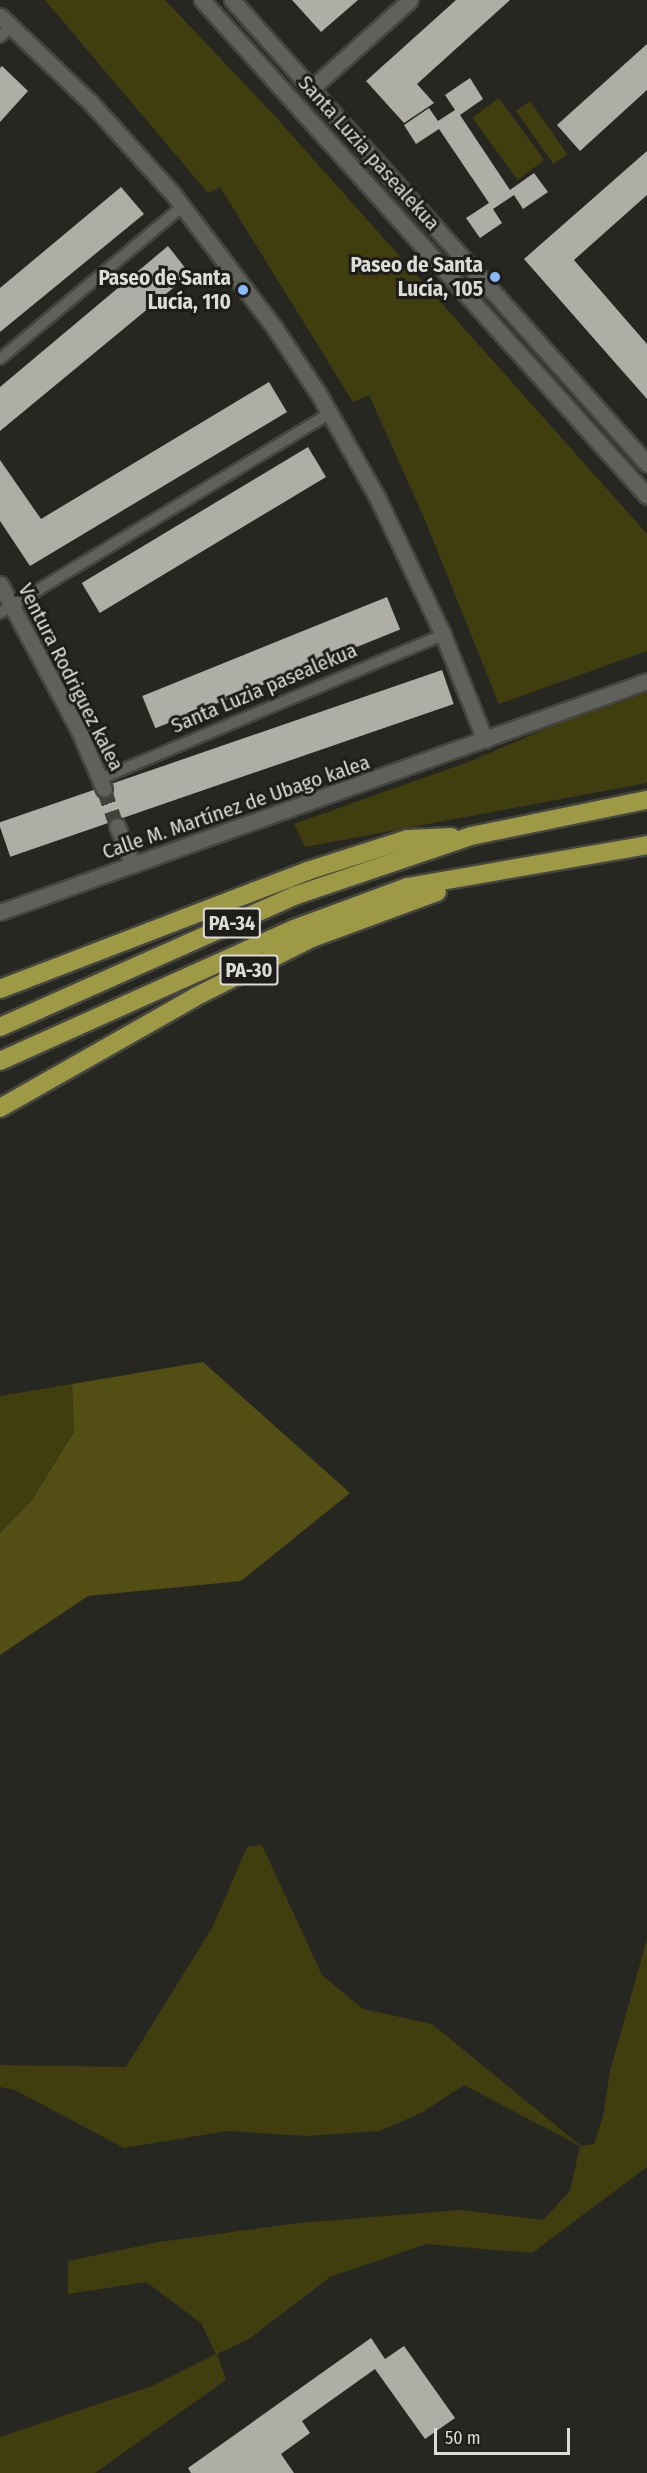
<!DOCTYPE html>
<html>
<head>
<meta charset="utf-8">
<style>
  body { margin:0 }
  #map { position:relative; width:647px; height:2473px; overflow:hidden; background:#272722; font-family:"Fira Sans Condensed",sans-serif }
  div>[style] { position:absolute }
  .green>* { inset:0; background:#403d0f; transform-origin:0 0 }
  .forest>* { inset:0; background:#524e14 }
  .building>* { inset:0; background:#aeaea7; transform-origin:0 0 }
  .minor-tunnel>* { height:15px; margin-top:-7.5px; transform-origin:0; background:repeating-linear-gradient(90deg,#42423d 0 15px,transparent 0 23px) }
  .roads { filter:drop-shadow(2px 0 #454541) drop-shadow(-2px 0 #454541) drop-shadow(0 2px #454541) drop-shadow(0 -2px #454541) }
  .pedestrian>* { height:10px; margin:-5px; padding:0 5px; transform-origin:5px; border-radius:5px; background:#61615b }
  .minor>* { height:15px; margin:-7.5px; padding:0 7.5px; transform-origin:7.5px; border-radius:7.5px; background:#61615b }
  .motorway>* { height:18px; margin:-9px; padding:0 9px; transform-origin:9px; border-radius:9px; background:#9e9944 }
  .dots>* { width:16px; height:16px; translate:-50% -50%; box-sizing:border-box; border:3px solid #1e1d19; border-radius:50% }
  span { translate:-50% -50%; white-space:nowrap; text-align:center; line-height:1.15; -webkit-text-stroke:6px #1e1d19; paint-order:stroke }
  .shield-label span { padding:2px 4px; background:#1e1d19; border:2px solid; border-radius:4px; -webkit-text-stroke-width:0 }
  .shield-label { font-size:20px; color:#dcdcd9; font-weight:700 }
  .street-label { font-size:21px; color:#dcdcd9 }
  .poi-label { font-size:21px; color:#dcdcd9; font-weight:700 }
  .right { translate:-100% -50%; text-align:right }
  .scale { position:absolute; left:434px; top:2428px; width:136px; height:27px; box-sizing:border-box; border:3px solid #dcdcd9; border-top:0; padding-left:8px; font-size:18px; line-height:21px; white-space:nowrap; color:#dcdcd9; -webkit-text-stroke:4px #1e1d19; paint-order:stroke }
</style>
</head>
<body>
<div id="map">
  <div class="green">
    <div style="clip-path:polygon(45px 0,165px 0,274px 115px,647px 534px,647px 651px,499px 704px,425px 520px,369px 395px,353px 402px,220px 187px,208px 193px)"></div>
    <div style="left:499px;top:98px;width:77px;height:33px;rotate:54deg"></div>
    <div style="left:530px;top:101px;width:65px;height:17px;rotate:55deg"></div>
    <div style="clip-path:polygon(647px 685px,647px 783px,305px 847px,294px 824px,471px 761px)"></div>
    <div style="clip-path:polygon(72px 1384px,74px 1430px,32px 1500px,0 1533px,0 1396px)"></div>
    <div style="clip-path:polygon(262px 1845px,322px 1975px,363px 2009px,432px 2024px,581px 2146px,594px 2144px,603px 2117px,610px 2071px,647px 1939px,647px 2167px,532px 2253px,426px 2244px,330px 2277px,249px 2339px,217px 2354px,226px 2380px,95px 2473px,0 2473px,0 2437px,152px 2386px,216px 2354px,201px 2323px,146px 2282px,68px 2294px,68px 2261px,159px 2242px,299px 2223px,460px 2210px,543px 2220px,570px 2191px,580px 2146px,464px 2085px,423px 2112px,380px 2131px,306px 2136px,227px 2131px,124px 2148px,15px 2090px,0 2087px,0 2065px,126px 2067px,213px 1926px,247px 1847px)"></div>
  </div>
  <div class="forest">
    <div style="clip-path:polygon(203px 1362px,350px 1493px,241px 1581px,88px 1596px,0 1655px,0 1533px,32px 1500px,74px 1431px,72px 1384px)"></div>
  </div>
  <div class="building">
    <div style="clip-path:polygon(292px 0,358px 0,321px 32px)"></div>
    <div style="clip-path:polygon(456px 0,510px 0,417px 84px,434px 103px,404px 123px,366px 81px)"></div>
    <div style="clip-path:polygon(647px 44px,647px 90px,580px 151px,557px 125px)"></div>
    <div style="clip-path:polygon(2px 66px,28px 91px,0 122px,0 68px)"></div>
    <div style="clip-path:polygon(470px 78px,483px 99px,460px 115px,510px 190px,534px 173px,548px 192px,523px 209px,514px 195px,493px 209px,502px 223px,480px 238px,466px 218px,489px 203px,439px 129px,416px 144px,404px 125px,429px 108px,438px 121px,455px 110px,445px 95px)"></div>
    <div style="clip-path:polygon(647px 151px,647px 195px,574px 260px,647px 344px,647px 399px,524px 259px)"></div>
    <div style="clip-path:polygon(121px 187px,144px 214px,0 332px,0 288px)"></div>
    <div style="clip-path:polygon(168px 246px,190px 274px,0 431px,0 387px)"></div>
    <div style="clip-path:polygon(269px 382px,287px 412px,30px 566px,0 521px,0 460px,41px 519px)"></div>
    <div style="left:308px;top:447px;width:35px;height:264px;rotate:59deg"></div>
    <div style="left:387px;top:597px;width:35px;height:264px;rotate:68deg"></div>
    <div style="left:442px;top:670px;width:36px;height:469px;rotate:71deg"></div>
    <div style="clip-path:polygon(371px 2338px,385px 2359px,404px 2346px,455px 2418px,425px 2439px,375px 2369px,302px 2421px,310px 2433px,281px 2454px,294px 2473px,191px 2473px,188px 2468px)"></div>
  </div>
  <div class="minor-tunnel">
    <div style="left:104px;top:789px;width:39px;rotate:71deg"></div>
  </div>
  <div class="roads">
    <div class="pedestrian">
      <div style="left:0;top:37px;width:16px;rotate:-45deg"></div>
      <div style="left:0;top:359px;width:239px;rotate:-39.9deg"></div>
      <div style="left:0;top:613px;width:386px;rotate:-31.2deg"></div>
      <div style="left:100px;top:779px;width:372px;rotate:-22.8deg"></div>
    </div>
    <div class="minor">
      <div style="left:202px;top:0;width:666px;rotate:48.1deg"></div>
      <div style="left:232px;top:0;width:623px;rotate:48.19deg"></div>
      <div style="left:0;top:16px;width:124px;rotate:43.7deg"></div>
      <div style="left:90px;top:102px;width:124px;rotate:47.9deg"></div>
      <div style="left:173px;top:194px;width:167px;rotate:52.8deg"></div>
      <div style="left:274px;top:327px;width:79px;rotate:56.3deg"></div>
      <div style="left:318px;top:393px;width:120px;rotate:60.4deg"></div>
      <div style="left:377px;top:497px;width:153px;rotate:64.4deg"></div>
      <div style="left:443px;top:635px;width:113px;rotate:68.2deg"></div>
      <div style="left:313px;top:87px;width:130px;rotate:-41.9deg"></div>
      <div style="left:0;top:584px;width:167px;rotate:61.7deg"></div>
      <div style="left:79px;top:731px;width:63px;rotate:66.7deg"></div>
      <div style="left:117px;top:826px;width:42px;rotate:67.7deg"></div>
      <div style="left:0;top:912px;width:687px;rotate:-19.65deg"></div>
    </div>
    <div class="motorway">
      <div style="left:0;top:989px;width:329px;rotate:-21deg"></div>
      <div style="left:307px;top:871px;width:106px;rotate:-17.6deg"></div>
      <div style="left:408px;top:839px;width:43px;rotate:-2.7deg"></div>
      <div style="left:0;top:1027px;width:322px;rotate:-24deg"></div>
      <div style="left:294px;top:896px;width:187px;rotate:-18.7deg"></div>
      <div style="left:471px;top:836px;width:180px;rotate:-11.6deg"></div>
      <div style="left:0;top:1061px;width:322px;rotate:-24.2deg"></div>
      <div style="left:294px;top:929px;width:121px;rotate:-20.4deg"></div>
      <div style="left:407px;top:887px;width:244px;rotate:-9.9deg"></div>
      <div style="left:0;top:1108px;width:224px;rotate:-29.6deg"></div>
      <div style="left:195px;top:997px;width:131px;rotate:-26.8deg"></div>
      <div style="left:312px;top:938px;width:133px;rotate:-20.2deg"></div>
    </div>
  </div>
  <div class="dots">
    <div style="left:495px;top:277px;background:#89bafc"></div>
    <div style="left:243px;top:290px;background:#89bafc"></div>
  </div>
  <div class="shield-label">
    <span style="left:232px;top:923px">PA-34</span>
    <span style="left:249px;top:970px">PA-30</span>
  </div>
  <div class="street-label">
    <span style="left:369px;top:153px;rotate:48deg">Santa Luzia pasealekua</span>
    <span style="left:71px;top:677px;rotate:63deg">Ventura Rodriguez kalea</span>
    <span style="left:264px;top:688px;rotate:-23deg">Santa Luzia pasealekua</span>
    <span style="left:236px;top:807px;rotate:-19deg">Calle M. Martínez de Ubago kalea</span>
  </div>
  <div class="poi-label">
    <span class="right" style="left:483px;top:277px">Paseo de Santa<br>Lucía, 105</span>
    <span class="right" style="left:231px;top:290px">Paseo de Santa<br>Lucía, 110</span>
  </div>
  <div class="scale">50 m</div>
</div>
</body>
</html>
